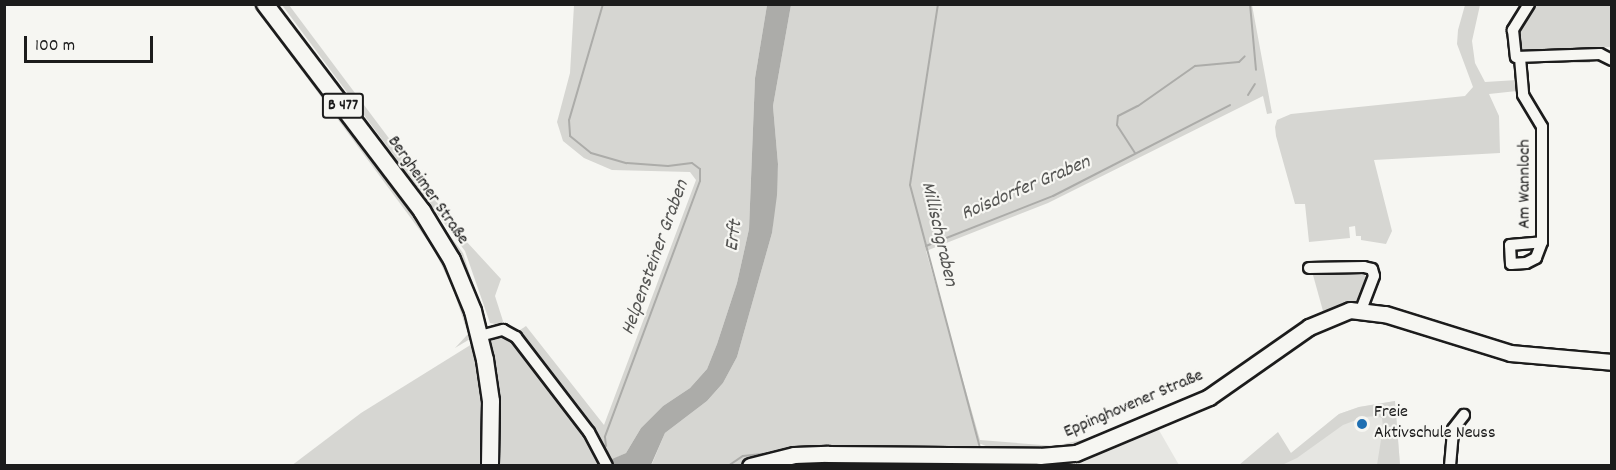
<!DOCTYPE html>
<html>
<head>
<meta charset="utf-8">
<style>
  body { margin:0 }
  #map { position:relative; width:1616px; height:470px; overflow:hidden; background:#f6f6f2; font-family:Dekko,sans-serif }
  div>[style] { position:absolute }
  .built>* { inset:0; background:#e6e6e2 }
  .green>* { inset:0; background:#d6d6d2; transform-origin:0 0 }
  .water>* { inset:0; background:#acaca9 }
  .stream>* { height:2px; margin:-1px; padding:0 1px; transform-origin:1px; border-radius:1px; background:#acaca9 }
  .roads { filter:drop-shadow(2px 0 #1c1c1c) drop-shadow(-2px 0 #1c1c1c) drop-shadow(0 2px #1c1c1c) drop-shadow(0 -2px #1c1c1c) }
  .minor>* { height:10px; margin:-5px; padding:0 5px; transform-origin:5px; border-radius:5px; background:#f6f6f2 }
  .secondary>* { height:15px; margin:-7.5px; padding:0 7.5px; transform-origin:7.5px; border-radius:7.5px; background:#f6f6f2 }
  .primary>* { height:16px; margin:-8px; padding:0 8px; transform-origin:8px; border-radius:8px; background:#f6f6f2 }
  .dots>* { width:16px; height:16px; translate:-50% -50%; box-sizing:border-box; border:3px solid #f6f6f2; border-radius:50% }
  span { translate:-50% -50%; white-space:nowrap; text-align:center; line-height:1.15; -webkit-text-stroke:4.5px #f6f6f2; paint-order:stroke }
  .shield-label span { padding:2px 4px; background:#f6f6f2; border:2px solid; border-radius:4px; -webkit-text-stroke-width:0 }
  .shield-label { font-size:16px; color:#1c1c1c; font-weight:700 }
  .street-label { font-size:18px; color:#1c1c1c }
  .poi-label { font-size:18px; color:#1c1c1c }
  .left { translate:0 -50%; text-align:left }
  .water-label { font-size:20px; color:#565654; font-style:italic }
  .frame { position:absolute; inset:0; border:6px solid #1c1c1c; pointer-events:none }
  .scale { position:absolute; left:24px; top:36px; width:129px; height:27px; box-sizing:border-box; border:3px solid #1c1c1c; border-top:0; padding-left:8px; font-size:18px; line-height:21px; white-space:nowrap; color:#1c1c1c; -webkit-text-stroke:4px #f6f6f2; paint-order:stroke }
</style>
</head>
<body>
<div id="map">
  <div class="built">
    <div style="clip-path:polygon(1395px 401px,1400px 465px,1248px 466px,1291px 453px,1339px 414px,1359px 407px)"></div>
    <div style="clip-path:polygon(1156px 425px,1179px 465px,1054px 466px,1052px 459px)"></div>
  </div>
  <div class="green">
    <div style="clip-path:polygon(253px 5px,259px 5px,417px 214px,447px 262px,474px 335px,470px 339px,455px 348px,468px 334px,453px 289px,433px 248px)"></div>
    <div style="clip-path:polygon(271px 5px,277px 5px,463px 253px,485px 321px,480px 317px,468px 285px)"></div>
    <div style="clip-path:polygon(282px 5px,289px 5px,466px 241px,501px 279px,495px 296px,503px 321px,501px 325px,490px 323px,465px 251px)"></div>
    <div style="clip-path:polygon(574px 5px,767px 5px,755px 78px,749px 229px,737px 283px,717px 344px,707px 369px,690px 388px,663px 406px,641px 428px,626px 453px,609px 461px,597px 436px,517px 332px,526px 326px,604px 425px,696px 180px,690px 172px,612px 170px,584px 158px,563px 141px,557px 122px,570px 73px)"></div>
    <div style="clip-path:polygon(791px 5px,1252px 5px,1272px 113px,1267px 114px,1263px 96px,1048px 203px,926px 251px,980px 440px,1055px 446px,1090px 438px,1091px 443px,1072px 449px,993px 449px,981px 444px,969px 450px,741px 465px,651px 466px,665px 433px,707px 401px,723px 383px,737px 357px,772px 233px,778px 164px,773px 106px)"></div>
    <div style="clip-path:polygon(1465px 5px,1480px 5px,1472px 41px,1475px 63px,1485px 82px,1517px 80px,1517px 91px,1489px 94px,1499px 116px,1500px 153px,1374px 160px,1392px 231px,1386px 244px,1361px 240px,1361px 236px,1356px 236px,1355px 226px,1349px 227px,1350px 238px,1309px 242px,1305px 204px,1295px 204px,1276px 136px,1275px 127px,1277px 120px,1291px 114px,1465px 96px,1473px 87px,1457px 44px,1458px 30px)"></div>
    <div style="clip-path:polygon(1533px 5px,1611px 5px,1611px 47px,1516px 52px,1516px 32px)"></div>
    <div style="left:1590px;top:58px;width:5px;height:65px;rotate:90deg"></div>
    <div style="clip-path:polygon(1360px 269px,1369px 281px,1361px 304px,1323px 311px,1313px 275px,1315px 272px)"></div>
    <div style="clip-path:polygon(499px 335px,512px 338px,582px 428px,602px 464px,495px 465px,489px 349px,489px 343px)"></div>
    <div style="clip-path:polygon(472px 344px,477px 346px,484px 381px,485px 465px,291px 466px,361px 413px)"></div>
    <div style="clip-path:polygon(1395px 401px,1400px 465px,1377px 465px,1383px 427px,1382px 418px,1377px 416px,1364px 417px,1343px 425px,1297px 458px,1282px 465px,1239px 465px,1278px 432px,1291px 453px,1339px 414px,1359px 407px)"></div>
  </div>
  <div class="water">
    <div style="clip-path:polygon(767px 5px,791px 5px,773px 106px,778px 164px,777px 195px,772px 233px,737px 357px,723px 383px,707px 401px,665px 433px,651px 465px,596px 466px,626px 453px,641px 428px,663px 406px,690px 388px,707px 369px,717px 344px,737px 283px,749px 229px,755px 78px)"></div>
  </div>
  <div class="stream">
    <div style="left:603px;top:4px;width:121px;rotate:106.3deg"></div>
    <div style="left:569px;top:120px;width:16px;rotate:86deg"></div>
    <div style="left:570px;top:136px;width:27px;rotate:39deg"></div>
    <div style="left:591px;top:153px;width:37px;rotate:16deg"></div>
    <div style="left:627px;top:163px;width:41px;rotate:4.2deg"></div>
    <div style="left:668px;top:166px;width:24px;rotate:-7deg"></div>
    <div style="left:692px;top:163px;width:10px;rotate:37deg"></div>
    <div style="left:700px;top:169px;width:12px;rotate:90deg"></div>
    <div style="left:700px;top:181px;width:273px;rotate:110.4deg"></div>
    <div style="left:605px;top:437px;width:9px;rotate:84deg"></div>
    <div style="left:938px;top:4px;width:183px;rotate:98.8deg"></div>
    <div style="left:910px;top:185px;width:273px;rotate:75.1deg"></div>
    <div style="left:1250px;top:4px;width:66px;rotate:84.8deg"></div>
    <div style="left:1248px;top:95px;width:13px;rotate:-58deg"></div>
    <div style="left:1135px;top:153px;width:33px;rotate:-123deg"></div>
    <div style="left:1117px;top:125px;width:9px;rotate:-84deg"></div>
    <div style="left:1118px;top:116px;width:22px;rotate:-27deg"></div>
    <div style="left:1138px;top:106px;width:70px;rotate:-35.1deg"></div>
    <div style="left:1195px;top:66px;width:44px;rotate:-5.2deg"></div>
    <div style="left:1239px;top:62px;width:8px;rotate:-45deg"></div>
    <div style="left:926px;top:246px;width:136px;rotate:-21.5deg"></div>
    <div style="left:1053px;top:196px;width:199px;rotate:-27.2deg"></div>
    <div style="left:607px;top:451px;width:17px;rotate:65deg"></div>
    <div style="left:728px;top:466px;width:18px;rotate:-34deg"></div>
    <div style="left:743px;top:456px;width:29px;rotate:-6deg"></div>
  </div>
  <div class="roads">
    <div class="minor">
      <div style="left:1529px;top:4px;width:31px;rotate:122deg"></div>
      <div style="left:1513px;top:30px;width:27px;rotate:84deg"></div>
      <div style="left:1516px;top:57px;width:84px;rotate:-2deg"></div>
      <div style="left:1600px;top:54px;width:13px;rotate:27deg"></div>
      <div style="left:1520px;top:58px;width:37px;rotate:85deg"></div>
      <div style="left:1523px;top:95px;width:37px;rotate:59deg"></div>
      <div style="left:1542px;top:127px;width:115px;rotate:90deg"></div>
      <div style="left:1542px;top:242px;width:17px;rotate:111deg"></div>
      <div style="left:1536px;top:258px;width:11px;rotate:153deg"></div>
      <div style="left:1526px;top:263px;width:15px;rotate:176deg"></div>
      <div style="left:1511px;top:264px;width:19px;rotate:-93deg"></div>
      <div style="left:1510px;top:245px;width:32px;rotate:-5deg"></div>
      <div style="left:1309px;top:268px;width:55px;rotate:-1deg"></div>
      <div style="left:1364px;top:267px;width:8px;rotate:14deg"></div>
      <div style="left:1372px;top:269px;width:7px;rotate:74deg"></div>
      <div style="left:1374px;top:276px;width:36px;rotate:111deg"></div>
      <div style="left:480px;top:336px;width:24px;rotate:-15deg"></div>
      <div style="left:503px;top:330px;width:15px;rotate:28deg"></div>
      <div style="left:516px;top:337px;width:120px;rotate:52.5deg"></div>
      <div style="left:589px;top:432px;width:38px;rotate:62deg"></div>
      <div style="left:1450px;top:466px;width:37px;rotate:-85deg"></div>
      <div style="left:1453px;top:429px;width:18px;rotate:-52deg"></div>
    </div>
    <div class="secondary">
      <div style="left:750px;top:466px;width:45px;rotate:-14deg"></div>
      <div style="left:794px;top:455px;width:34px;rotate:-2deg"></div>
      <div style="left:828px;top:454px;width:212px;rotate:0.5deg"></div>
      <div style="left:1040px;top:456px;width:36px;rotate:-5deg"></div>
      <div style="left:1076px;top:453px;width:144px;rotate:-22.8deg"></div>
      <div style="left:1209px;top:397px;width:122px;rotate:-35deg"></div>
      <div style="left:1309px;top:327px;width:44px;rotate:-22.5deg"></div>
      <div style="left:1350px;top:310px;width:35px;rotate:7deg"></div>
      <div style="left:1385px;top:314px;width:131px;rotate:17.3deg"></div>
      <div style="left:1510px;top:353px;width:102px;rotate:5deg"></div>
    </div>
    <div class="primary">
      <div style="left:265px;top:4px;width:260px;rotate:52.8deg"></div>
      <div style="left:422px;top:211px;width:57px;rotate:58.5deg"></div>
      <div style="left:452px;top:260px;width:55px;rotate:67.6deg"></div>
      <div style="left:473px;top:311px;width:50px;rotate:76.2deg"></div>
      <div style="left:485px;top:360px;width:41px;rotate:81.7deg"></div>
      <div style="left:491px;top:401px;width:65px;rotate:90.9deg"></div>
    </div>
  </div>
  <div class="dots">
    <div style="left:1362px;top:424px;background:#1f6fb2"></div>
  </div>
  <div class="shield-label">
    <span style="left:343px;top:106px">B 477</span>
  </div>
  <div class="street-label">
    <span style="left:1526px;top:184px;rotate:-90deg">Am Wannloch</span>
    <span style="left:427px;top:191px;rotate:55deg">Bergheimer Straße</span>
    <span style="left:1134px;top:405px;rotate:-23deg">Eppinghovener Straße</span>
  </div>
  <div class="poi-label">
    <span class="left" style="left:1374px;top:424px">Freie<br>Aktivschule Neuss</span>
  </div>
  <div class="water-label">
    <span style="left:1026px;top:189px;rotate:-23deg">Roisdorfer Graben</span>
    <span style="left:938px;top:234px;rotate:77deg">Millischgraben</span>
    <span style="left:735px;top:236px;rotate:-82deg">Erft</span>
    <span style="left:656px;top:258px;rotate:-70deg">Helpensteiner Graben</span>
  </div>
  <div class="frame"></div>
  <div class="scale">100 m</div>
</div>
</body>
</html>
